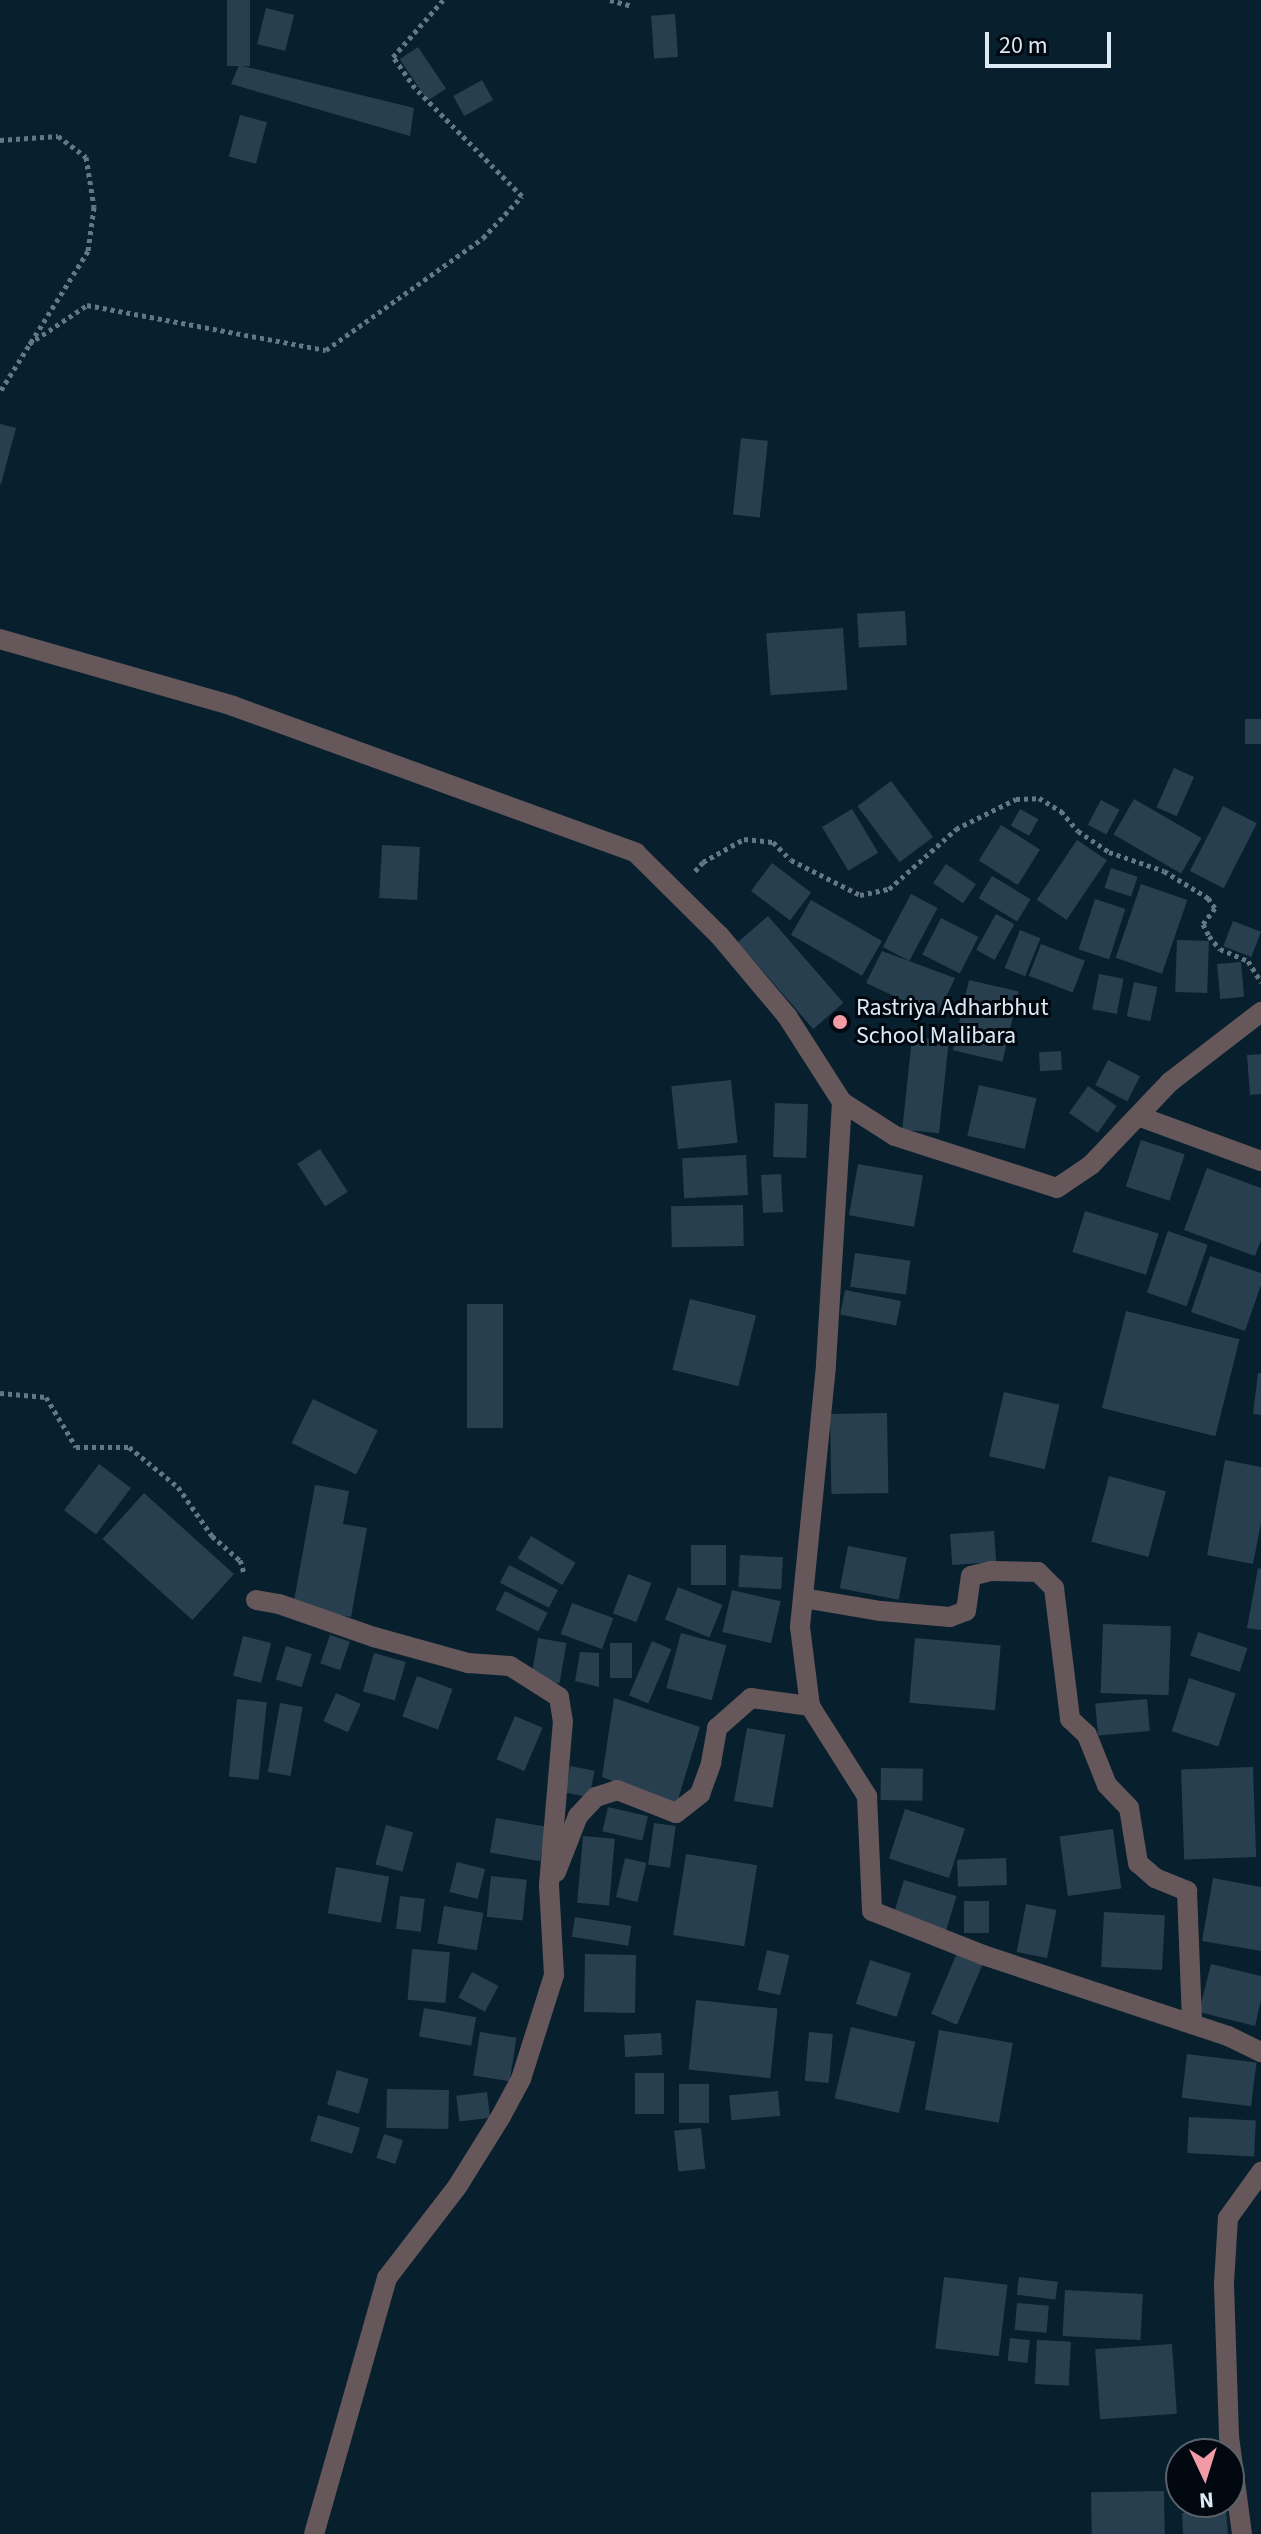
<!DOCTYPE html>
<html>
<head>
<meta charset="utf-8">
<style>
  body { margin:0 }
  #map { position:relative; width:1261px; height:2534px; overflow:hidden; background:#081f2e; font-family:"Source Sans 3",sans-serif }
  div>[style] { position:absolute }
  .building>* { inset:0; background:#283f4f; transform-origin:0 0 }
  .path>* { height:5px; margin-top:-2.5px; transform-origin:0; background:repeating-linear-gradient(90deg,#647784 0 4px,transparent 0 8px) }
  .minor>* { height:20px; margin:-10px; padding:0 10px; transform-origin:10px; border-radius:10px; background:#66585a }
  .dots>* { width:22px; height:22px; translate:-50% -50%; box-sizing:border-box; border:4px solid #02080f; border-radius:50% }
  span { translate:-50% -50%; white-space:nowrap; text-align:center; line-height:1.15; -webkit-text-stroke:6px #02080f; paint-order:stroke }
  .poi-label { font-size:24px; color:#dceaf4 }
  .left { translate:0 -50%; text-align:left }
  .north { position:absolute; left:1165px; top:2438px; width:80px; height:80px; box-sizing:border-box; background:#02080f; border:2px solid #59626b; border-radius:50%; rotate:176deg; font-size:22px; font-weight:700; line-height:32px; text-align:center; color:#dceaf4 }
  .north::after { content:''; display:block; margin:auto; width:28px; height:36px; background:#f39aa7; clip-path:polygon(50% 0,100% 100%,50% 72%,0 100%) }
  .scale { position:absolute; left:985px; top:32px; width:126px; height:36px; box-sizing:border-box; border:4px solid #dceaf4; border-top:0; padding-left:10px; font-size:24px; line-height:28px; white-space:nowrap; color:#dceaf4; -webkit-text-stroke:6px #02080f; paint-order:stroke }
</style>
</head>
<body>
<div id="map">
  <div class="building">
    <div style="left:227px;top:0;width:23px;height:66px"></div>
    <div style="left:266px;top:8px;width:29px;height:37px;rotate:14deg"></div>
    <div style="left:675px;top:14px;width:43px;height:24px;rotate:86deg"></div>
    <div style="left:418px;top:47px;width:50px;height:22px;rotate:56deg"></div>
    <div style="clip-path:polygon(239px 65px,414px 108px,410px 136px,231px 84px)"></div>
    <div style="left:482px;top:80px;width:23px;height:33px;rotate:61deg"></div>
    <div style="left:240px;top:115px;width:28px;height:43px;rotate:15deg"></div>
    <div style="clip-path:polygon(0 424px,16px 428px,1px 484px,0 484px)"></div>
    <div style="left:741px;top:438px;width:27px;height:77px;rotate:6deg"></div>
    <div style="left:905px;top:611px;width:34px;height:48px;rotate:87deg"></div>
    <div style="left:843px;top:628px;width:62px;height:77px;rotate:86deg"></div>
    <div style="left:1261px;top:719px;width:25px;height:16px;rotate:90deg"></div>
    <div style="left:1174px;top:768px;width:22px;height:43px;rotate:24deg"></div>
    <div style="left:891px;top:781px;width:70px;height:42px;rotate:53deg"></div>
    <div style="left:1134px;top:799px;width:78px;height:41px;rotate:30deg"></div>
    <div style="left:1101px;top:800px;width:21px;height:28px;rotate:28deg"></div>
    <div style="left:1223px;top:806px;width:38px;height:73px;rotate:27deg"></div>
    <div style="left:852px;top:809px;width:51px;height:35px;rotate:59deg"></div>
    <div style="left:1020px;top:809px;width:21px;height:19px;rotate:29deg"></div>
    <div style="left:1001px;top:825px;width:46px;height:42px;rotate:32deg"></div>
    <div style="left:1077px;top:840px;width:36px;height:72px;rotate:34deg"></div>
    <div style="left:382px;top:845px;width:38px;height:53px;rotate:3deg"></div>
    <div style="left:772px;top:863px;width:49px;height:35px;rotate:37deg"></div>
    <div style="left:946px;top:864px;width:36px;height:23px;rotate:34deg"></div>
    <div style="left:1111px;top:868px;width:28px;height:21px;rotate:18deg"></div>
    <div style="left:992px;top:876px;width:45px;height:26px;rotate:31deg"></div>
    <div style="left:1141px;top:884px;width:49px;height:78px;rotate:19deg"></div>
    <div style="left:911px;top:894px;width:30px;height:60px;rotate:28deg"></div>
    <div style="left:1095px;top:899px;width:32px;height:53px;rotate:18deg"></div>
    <div style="left:811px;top:900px;width:82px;height:40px;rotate:30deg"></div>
    <div style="left:996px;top:914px;width:21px;height:41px;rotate:29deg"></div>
    <div style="left:768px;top:916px;width:115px;height:40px;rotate:49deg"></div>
    <div style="left:941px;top:918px;width:42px;height:41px;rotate:27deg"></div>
    <div style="left:1233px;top:921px;width:30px;height:27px;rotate:21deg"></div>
    <div style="left:1020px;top:930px;width:22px;height:41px;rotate:22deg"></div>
    <div style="left:1177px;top:940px;width:32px;height:52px;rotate:2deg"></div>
    <div style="left:1041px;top:944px;width:47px;height:34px;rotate:21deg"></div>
    <div style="clip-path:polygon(882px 951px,955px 978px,937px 1016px,866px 983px)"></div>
    <div style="left:1241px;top:962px;width:35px;height:24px;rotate:85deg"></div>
    <div style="left:1099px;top:974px;width:25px;height:36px;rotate:11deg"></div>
    <div style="left:969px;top:980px;width:51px;height:72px;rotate:13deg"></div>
    <div style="left:1134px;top:982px;width:24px;height:35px;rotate:12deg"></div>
    <div style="left:912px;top:1037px;width:37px;height:93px;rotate:6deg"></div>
    <div style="left:1061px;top:1051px;width:19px;height:22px;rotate:87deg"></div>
    <div style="clip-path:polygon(1261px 1054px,1261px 1094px,1250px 1095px,1247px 1055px)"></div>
    <div style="left:1108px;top:1060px;width:36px;height:28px;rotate:27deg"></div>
    <div style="left:731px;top:1080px;width:63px;height:60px;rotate:84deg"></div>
    <div style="left:979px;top:1085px;width:59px;height:52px;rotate:13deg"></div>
    <div style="left:1088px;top:1086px;width:35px;height:33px;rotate:35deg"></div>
    <div style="left:775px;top:1103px;width:33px;height:54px;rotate:2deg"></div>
    <div style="left:1141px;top:1140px;width:46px;height:49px;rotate:18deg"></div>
    <div style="left:320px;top:1149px;width:51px;height:27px;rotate:57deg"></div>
    <div style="left:746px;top:1155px;width:40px;height:64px;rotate:87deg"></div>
    <div style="left:858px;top:1164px;width:66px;height:52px;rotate:10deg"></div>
    <div style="clip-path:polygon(1207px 1168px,1261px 1188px,1261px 1240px,1255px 1256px,1184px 1230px)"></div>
    <div style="left:781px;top:1174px;width:38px;height:20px;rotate:87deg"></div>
    <div style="left:743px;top:1205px;width:41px;height:72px;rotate:89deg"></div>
    <div style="left:1085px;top:1211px;width:77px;height:43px;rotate:17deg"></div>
    <div style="left:1168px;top:1231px;width:42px;height:65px;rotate:19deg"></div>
    <div style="left:855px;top:1253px;width:56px;height:34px;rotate:8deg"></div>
    <div style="clip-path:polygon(1210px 1256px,1261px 1273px,1261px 1285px,1245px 1331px,1191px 1312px)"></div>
    <div style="left:845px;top:1290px;width:57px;height:25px;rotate:11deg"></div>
    <div style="left:690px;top:1299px;width:68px;height:73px;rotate:14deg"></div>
    <div style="left:467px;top:1304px;width:36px;height:124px"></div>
    <div style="left:1126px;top:1311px;width:117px;height:100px;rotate:14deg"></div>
    <div style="clip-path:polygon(1258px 1373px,1261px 1373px,1261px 1415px,1253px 1414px)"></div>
    <div style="left:1004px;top:1392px;width:57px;height:66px;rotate:13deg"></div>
    <div style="left:313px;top:1399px;width:72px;height:49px;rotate:26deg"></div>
    <div style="left:887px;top:1413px;width:80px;height:57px;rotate:89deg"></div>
    <div style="clip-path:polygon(1225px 1460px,1261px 1467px,1261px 1523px,1253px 1564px,1207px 1555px)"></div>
    <div style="left:99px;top:1464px;width:40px;height:58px;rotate:37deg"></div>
    <div style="left:1109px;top:1476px;width:59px;height:68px;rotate:15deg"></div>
    <div style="clip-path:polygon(315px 1485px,349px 1491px,343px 1524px,367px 1528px,351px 1617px,293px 1606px)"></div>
    <div style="left:144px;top:1493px;width:121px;height:62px;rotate:42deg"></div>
    <div style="left:994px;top:1531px;width:31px;height:44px;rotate:86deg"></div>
    <div style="left:531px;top:1536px;width:52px;height:26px;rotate:31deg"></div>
    <div style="left:691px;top:1545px;width:35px;height:40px"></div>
    <div style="left:848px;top:1546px;width:60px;height:43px;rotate:11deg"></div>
    <div style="left:740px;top:1555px;width:43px;height:32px;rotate:3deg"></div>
    <div style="left:509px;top:1565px;width:55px;height:20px;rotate:27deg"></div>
    <div style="clip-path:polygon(1258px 1568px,1261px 1569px,1261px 1630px,1247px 1628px)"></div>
    <div style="left:628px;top:1574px;width:25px;height:42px;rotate:21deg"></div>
    <div style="left:678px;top:1587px;width:48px;height:35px;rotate:22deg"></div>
    <div style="left:732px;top:1590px;width:50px;height:43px;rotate:13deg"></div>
    <div style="left:505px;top:1591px;width:48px;height:21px;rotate:27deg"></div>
    <div style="left:572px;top:1603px;width:44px;height:33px;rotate:20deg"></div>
    <div style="left:1103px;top:1624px;width:68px;height:69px;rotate:2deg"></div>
    <div style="left:1198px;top:1632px;width:52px;height:25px;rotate:18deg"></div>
    <div style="left:681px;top:1633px;width:47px;height:57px;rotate:15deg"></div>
    <div style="left:330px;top:1635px;width:21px;height:30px;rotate:19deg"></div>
    <div style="left:243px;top:1636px;width:29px;height:41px;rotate:14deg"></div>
    <div style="left:538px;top:1638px;width:29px;height:41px;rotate:10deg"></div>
    <div style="left:915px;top:1638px;width:86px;height:65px;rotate:5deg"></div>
    <div style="left:652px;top:1641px;width:21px;height:59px;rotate:23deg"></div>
    <div style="left:610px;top:1643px;width:22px;height:35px"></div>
    <div style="left:286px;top:1646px;width:27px;height:35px;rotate:17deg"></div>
    <div style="clip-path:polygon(580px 1652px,599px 1653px,599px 1687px,575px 1681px)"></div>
    <div style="left:374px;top:1653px;width:33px;height:40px;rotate:16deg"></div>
    <div style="left:417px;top:1676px;width:38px;height:43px;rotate:20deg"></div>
    <div style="left:1189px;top:1678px;width:49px;height:56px;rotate:18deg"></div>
    <div style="left:336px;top:1693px;width:27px;height:31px;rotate:24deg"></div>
    <div style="clip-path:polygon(614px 1698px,700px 1727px,676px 1806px,602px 1777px)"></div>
    <div style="left:237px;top:1699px;width:30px;height:78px;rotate:6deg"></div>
    <div style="left:1147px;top:1699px;width:32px;height:52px;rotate:85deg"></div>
    <div style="left:280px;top:1703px;width:23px;height:70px;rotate:10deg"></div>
    <div style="left:515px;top:1716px;width:30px;height:47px;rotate:23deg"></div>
    <div style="left:747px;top:1728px;width:39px;height:74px;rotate:10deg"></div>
    <div style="left:570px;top:1766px;width:25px;height:27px;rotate:11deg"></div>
    <div style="left:1253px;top:1767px;width:90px;height:72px;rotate:88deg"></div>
    <div style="left:881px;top:1768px;width:42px;height:32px;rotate:1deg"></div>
    <div style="left:608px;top:1807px;width:41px;height:25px;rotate:13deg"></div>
    <div style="left:905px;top:1809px;width:63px;height:52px;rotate:18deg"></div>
    <div style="left:496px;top:1818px;width:51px;height:35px;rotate:10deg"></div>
    <div style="left:654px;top:1823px;width:22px;height:42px;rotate:8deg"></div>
    <div style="left:386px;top:1825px;width:28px;height:41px;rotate:15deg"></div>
    <div style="left:1113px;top:1829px;width:60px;height:54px;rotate:82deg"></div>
    <div style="left:583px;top:1836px;width:32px;height:67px;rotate:5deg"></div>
    <div style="left:686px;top:1854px;width:72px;height:82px;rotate:9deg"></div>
    <div style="left:625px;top:1858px;width:22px;height:40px;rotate:13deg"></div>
    <div style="left:1006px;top:1858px;width:27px;height:49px;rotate:88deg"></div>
    <div style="left:457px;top:1862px;width:29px;height:31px;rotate:14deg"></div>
    <div style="left:336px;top:1867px;width:54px;height:47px;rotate:10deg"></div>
    <div style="left:491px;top:1876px;width:36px;height:41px;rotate:6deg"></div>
    <div style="clip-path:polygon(1213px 1878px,1261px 1887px,1261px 1951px,1202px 1941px)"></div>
    <div style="left:904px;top:1880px;width:55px;height:36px;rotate:17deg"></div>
    <div style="left:400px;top:1896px;width:25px;height:33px;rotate:7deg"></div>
    <div style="left:964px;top:1901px;width:25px;height:32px"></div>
    <div style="left:1026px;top:1904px;width:31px;height:49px;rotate:11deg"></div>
    <div style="left:444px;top:1906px;width:40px;height:38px;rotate:10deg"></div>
    <div style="left:1104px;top:1912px;width:61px;height:55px;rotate:3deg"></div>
    <div style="left:575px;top:1917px;width:57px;height:20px;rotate:9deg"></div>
    <div style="left:412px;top:1949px;width:38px;height:51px;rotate:5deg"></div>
    <div style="left:767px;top:1950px;width:23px;height:41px;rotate:13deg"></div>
    <div style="left:957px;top:1953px;width:28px;height:66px;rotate:23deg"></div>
    <div style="left:585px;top:1954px;width:51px;height:58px;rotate:1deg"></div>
    <div style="left:870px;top:1960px;width:43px;height:46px;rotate:18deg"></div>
    <div style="clip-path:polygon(1211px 1964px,1261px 1976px,1261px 2000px,1255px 2026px,1199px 2012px)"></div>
    <div style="left:472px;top:1972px;width:30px;height:29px;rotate:28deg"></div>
    <div style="left:696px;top:2000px;width:82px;height:70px;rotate:6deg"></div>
    <div style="left:424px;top:2008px;width:53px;height:29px;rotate:10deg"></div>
    <div style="left:851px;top:2027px;width:66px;height:73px;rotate:13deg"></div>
    <div style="left:939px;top:2030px;width:75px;height:81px;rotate:10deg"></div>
    <div style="left:480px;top:2032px;width:37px;height:44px;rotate:9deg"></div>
    <div style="left:809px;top:2032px;width:24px;height:49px;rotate:5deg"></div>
    <div style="left:661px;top:2033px;width:22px;height:37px;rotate:87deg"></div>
    <div style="left:1187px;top:2054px;width:70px;height:44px;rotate:7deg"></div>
    <div style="left:337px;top:2070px;width:33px;height:36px;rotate:16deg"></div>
    <div style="left:635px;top:2073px;width:29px;height:41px"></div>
    <div style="left:679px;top:2084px;width:30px;height:39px"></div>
    <div style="left:387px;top:2089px;width:62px;height:39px;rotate:1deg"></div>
    <div style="left:778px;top:2091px;width:25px;height:49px;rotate:85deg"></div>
    <div style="left:487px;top:2092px;width:26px;height:31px;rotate:83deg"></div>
    <div style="left:318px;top:2115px;width:44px;height:27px;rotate:17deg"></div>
    <div style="left:1189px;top:2117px;width:67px;height:36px;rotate:3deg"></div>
    <div style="left:701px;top:2128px;width:41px;height:27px;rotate:84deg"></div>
    <div style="left:384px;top:2134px;width:20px;height:25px;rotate:18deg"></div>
    <div style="left:944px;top:2277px;width:64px;height:72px;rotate:7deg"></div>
    <div style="left:1019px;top:2277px;width:39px;height:18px;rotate:7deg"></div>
    <div style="left:1065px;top:2290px;width:78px;height:46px;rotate:3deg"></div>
    <div style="left:1017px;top:2303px;width:32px;height:27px;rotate:5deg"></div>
    <div style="left:1010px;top:2338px;width:20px;height:23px;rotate:6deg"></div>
    <div style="left:1037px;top:2340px;width:34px;height:44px;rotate:3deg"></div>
    <div style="left:1172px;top:2344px;width:70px;height:77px;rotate:86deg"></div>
    <div style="left:1164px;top:2491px;width:43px;height:73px;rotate:89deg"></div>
    <div style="clip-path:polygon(1226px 2510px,1228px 2534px,1183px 2534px,1182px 2513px)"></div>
  </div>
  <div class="path">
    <div style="left:610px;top:0;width:24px;rotate:15deg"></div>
    <div style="left:0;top:140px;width:58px;rotate:-3.9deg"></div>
    <div style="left:58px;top:136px;width:35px;rotate:37deg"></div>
    <div style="left:86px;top:157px;width:51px;rotate:80.9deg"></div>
    <div style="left:94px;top:207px;width:44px;rotate:97.8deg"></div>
    <div style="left:88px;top:251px;width:166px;rotate:122deg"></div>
    <div style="left:29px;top:344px;width:70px;rotate:-33.9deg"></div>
    <div style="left:87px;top:305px;width:243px;rotate:10.7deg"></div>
    <div style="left:326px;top:350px;width:193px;rotate:-35.5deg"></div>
    <div style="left:483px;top:238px;width:57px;rotate:-47.1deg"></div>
    <div style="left:522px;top:196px;width:152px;rotate:-134.7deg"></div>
    <div style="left:415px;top:88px;width:38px;rotate:-125deg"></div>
    <div style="left:393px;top:57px;width:76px;rotate:-48.7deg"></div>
    <div style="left:695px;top:871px;width:12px;rotate:-48deg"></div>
    <div style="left:703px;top:862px;width:47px;rotate:-29.3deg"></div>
    <div style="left:744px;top:839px;width:29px;rotate:6deg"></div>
    <div style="left:773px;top:842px;width:25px;rotate:45deg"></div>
    <div style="left:791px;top:860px;width:77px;rotate:26.9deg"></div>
    <div style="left:860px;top:895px;width:30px;rotate:-12deg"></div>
    <div style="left:889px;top:889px;width:90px;rotate:-41.8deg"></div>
    <div style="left:956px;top:829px;width:67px;rotate:-26.6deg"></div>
    <div style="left:1016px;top:799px;width:23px;rotate:-2deg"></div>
    <div style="left:1039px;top:798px;width:26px;rotate:31deg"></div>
    <div style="left:1061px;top:811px;width:26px;rotate:50deg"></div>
    <div style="left:1078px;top:831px;width:37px;rotate:34deg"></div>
    <div style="left:1109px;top:852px;width:58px;rotate:19.1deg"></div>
    <div style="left:1164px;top:871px;width:52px;rotate:31.5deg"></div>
    <div style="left:1208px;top:898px;width:12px;rotate:55deg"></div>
    <div style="left:1215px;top:908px;width:20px;rotate:127deg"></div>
    <div style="left:1203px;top:924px;width:13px;rotate:63deg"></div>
    <div style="left:1209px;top:936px;width:17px;rotate:50deg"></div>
    <div style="left:1220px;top:949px;width:30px;rotate:23deg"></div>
    <div style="left:1248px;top:961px;width:25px;rotate:58deg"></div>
    <div style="left:0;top:1393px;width:46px;rotate:5deg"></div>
    <div style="left:46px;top:1397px;width:58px;rotate:59deg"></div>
    <div style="left:76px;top:1447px;width:53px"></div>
    <div style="left:129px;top:1447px;width:63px;rotate:39.2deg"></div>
    <div style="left:178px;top:1487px;width:60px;rotate:55.2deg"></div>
    <div style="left:212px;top:1536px;width:37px;rotate:41deg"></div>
    <div style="left:240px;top:1560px;width:14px;rotate:73deg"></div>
  </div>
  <div class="minor">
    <div style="left:0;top:639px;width:242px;rotate:16deg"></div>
    <div style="left:233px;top:706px;width:429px;rotate:20deg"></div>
    <div style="left:636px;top:853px;width:117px;rotate:44.7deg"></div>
    <div style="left:719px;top:935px;width:106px;rotate:50deg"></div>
    <div style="left:787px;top:1016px;width:102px;rotate:57.4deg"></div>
    <div style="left:842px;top:1102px;width:264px;rotate:93.5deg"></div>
    <div style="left:826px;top:1366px;width:262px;rotate:95.7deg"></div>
    <div style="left:800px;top:1627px;width:80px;rotate:82.8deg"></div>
    <div style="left:810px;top:1706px;width:107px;rotate:57.7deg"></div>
    <div style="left:867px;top:1796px;width:115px;rotate:87.5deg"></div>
    <div style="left:872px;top:1911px;width:119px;rotate:21.6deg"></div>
    <div style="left:983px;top:1955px;width:258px;rotate:18.3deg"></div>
    <div style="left:1228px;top:2036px;width:37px;rotate:26deg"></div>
    <div style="left:842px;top:1102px;width:63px;rotate:32.7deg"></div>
    <div style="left:895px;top:1136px;width:170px;rotate:17.8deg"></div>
    <div style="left:1057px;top:1188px;width:41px;rotate:-34.1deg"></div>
    <div style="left:1091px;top:1165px;width:115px;rotate:-46.4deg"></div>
    <div style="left:1170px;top:1082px;width:115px;rotate:-37.6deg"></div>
    <div style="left:1138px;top:1116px;width:131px;rotate:20.1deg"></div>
    <div style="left:803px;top:1598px;width:79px;rotate:9.5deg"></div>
    <div style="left:881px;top:1611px;width:69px;rotate:5deg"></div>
    <div style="left:950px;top:1617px;width:17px;rotate:-21deg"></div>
    <div style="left:966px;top:1611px;width:35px;rotate:-82deg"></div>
    <div style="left:971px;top:1576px;width:21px;rotate:-14deg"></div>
    <div style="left:991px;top:1571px;width:47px;rotate:1.2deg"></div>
    <div style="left:1038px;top:1572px;width:23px;rotate:45deg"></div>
    <div style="left:1054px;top:1588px;width:132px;rotate:83deg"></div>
    <div style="left:1070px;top:1719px;width:23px;rotate:43deg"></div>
    <div style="left:1087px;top:1735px;width:54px;rotate:68.2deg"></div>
    <div style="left:1107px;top:1785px;width:32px;rotate:46deg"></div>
    <div style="left:1129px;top:1808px;width:56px;rotate:80.7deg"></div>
    <div style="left:1138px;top:1863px;width:23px;rotate:41deg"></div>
    <div style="left:1155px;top:1878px;width:35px;rotate:22deg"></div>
    <div style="left:1187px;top:1891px;width:133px;rotate:87.8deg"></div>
    <div style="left:256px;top:1600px;width:23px;rotate:10deg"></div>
    <div style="left:279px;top:1604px;width:101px;rotate:19.2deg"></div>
    <div style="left:374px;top:1637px;width:98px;rotate:15.5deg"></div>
    <div style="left:468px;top:1663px;width:42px;rotate:4.1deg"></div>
    <div style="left:510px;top:1666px;width:58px;rotate:32.3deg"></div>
    <div style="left:559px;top:1697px;width:24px;rotate:81deg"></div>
    <div style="left:563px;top:1721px;width:165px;rotate:94.9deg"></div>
    <div style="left:549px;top:1885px;width:90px;rotate:86.8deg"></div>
    <div style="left:554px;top:1975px;width:109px;rotate:107.6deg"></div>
    <div style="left:521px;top:2079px;width:44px;rotate:118.3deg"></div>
    <div style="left:500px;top:2118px;width:81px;rotate:121.9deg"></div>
    <div style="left:457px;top:2187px;width:115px;rotate:127.6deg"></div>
    <div style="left:387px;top:2278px;width:266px;rotate:105.9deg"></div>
    <div style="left:556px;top:1872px;width:60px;rotate:-68.6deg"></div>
    <div style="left:578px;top:1816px;width:26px;rotate:-47deg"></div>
    <div style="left:596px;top:1797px;width:22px;rotate:-18deg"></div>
    <div style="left:617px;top:1790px;width:63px;rotate:21.3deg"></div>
    <div style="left:676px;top:1813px;width:31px;rotate:-38deg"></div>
    <div style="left:700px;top:1794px;width:33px;rotate:-70deg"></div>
    <div style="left:711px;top:1763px;width:36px;rotate:-80deg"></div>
    <div style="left:717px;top:1728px;width:45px;rotate:-41.4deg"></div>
    <div style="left:751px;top:1698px;width:60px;rotate:7.7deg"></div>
    <div style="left:1242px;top:2534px;width:99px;rotate:-97.6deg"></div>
    <div style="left:1229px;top:2436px;width:153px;rotate:-91.9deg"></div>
    <div style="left:1224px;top:2283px;width:65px;rotate:-86.5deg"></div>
    <div style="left:1228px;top:2218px;width:57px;rotate:-54.3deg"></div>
  </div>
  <div class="dots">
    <div style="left:840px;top:1022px;background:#f39aa7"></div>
  </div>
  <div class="poi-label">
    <span class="left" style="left:856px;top:1022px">Rastriya Adharbhut<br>School Malibara</span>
  </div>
  <div class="north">N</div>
  <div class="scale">20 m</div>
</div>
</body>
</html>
